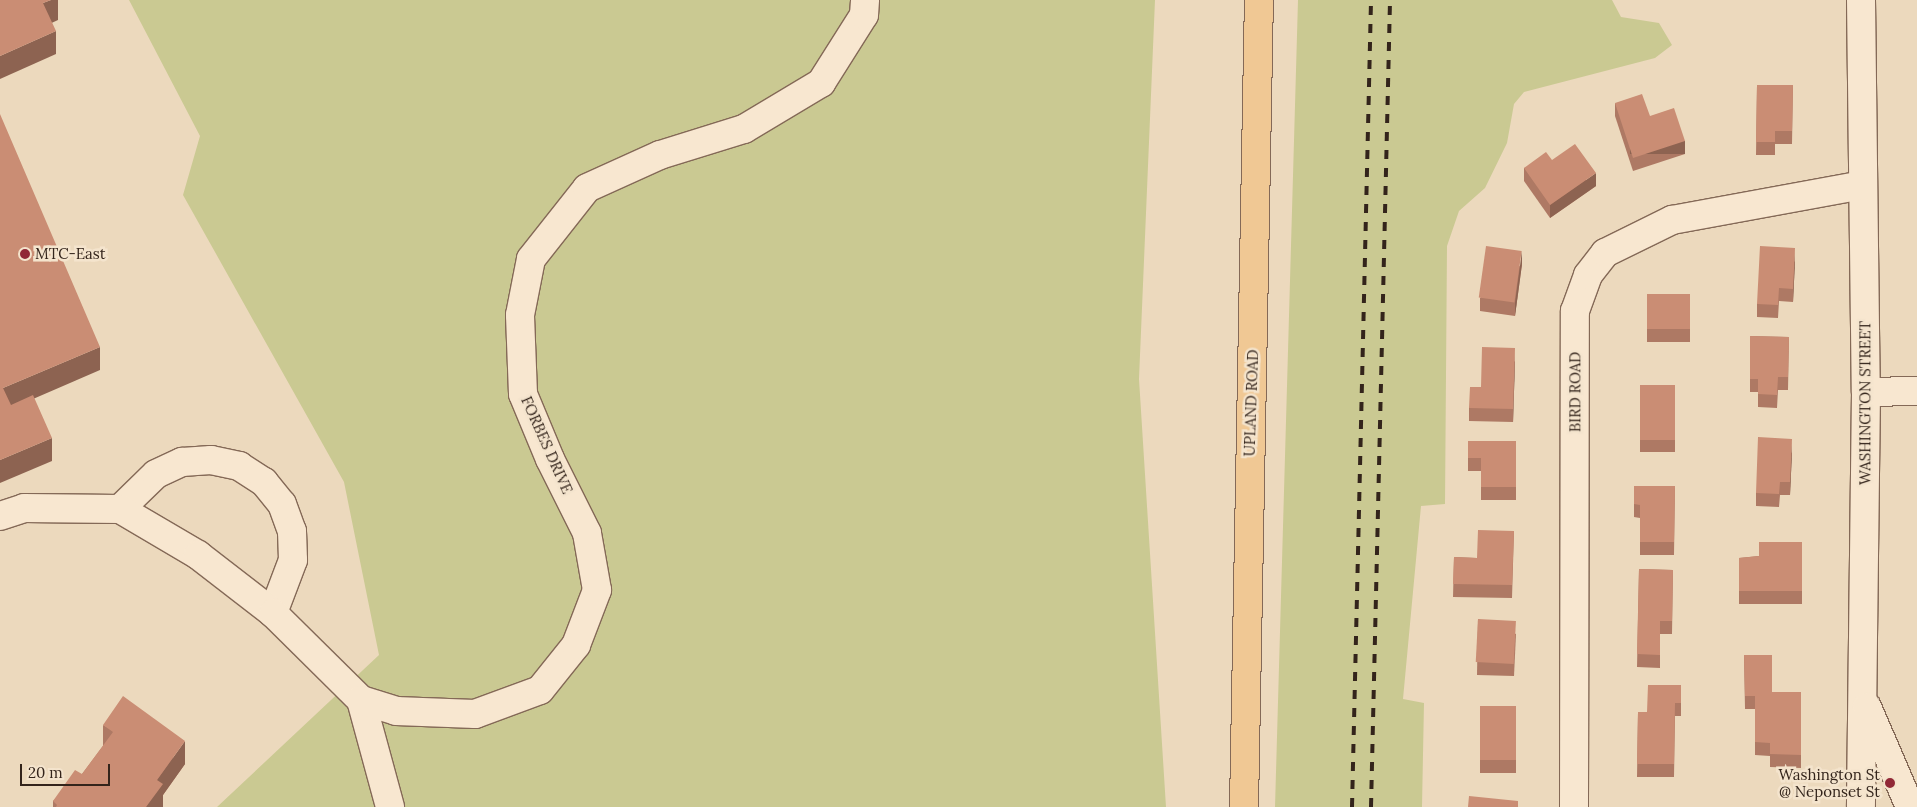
<!DOCTYPE html>
<html>
<head>
<meta charset="utf-8">
<style>
  body { margin:0 }
  #map { position:relative; width:1917px; height:807px; overflow:hidden; background:#ecd9bd; font-family:Lora,serif }
  div>[style] { position:absolute }
  .green>* { inset:0; background:#cac992 }
  .roads { filter:drop-shadow(1px 0 #846957) drop-shadow(-1px 0 #846957) drop-shadow(0 1px #846957) drop-shadow(0 -1px #846957) }
  .minor>* { height:28px; margin:-14px; padding:0 14px; transform-origin:14px; border-radius:14px; background:#f8e7d0 }
  .major>* { height:28px; margin:-14px; padding:0 14px; transform-origin:14px; border-radius:14px; background:#f0c894 }
  .rail>* { height:4px; margin-top:-2px; transform-origin:0; background:repeating-linear-gradient(90deg,#33241b 0 9px,transparent 0 18px) }
  .wall>* { inset:0; background:#ae7964; transform-origin:0 0 }
  .shaded-wall>* { inset:0; background:#8d6351; transform-origin:0 0 }
  .building>* { inset:0; background:#ca8d74; transform-origin:0 0 }
  .dots>* { width:14px; height:14px; translate:-50% -50%; box-sizing:border-box; border:2px solid #f4e4cd; border-radius:50% }
  span { translate:-50% -50%; white-space:nowrap; text-align:center; line-height:1.15; -webkit-text-stroke:5px #f4e4cd; paint-order:stroke }
  .poi-label { font-size:15px; color:#33241b }
  .left { translate:0 -50%; text-align:left }
  .right { translate:-100% -50%; text-align:right }
  .street-label { font-size:15px; color:#33241b }
  .scale { position:absolute; left:20px; top:764px; width:90px; height:22px; box-sizing:border-box; border:2px solid #33241b; border-top:0; padding-left:6px; font-size:15px; line-height:18px; white-space:nowrap; color:#33241b; -webkit-text-stroke:4px #f4e4cd; paint-order:stroke }
</style>
</head>
<body>
<div id="map">
  <div class="green">
    <div style="clip-path:polygon(129px 0,1155px 0,1139px 379px,1166px 807px,217px 807px,379px 655px,344px 482px,183px 195px,200px 136px)"></div>
    <div style="clip-path:polygon(1298px 0,1612px 0,1621px 17px,1659px 23px,1672px 45px,1655px 58px,1524px 92px,1514px 104px,1507px 143px,1485px 188px,1459px 211px,1447px 246px,1445px 504px,1421px 506px,1403px 699px,1424px 703px,1422px 807px,1275px 807px)"></div>
  </div>
  <div class="roads">
    <div class="minor">
      <div style="left:1861px;top:0;width:392px;rotate:89.3deg"></div>
      <div style="left:1866px;top:392px;width:415px;rotate:90.7deg"></div>
      <div style="left:1866px;top:392px;width:51px;rotate:-1.1deg"></div>
      <div style="left:120px;top:509px;width:50px;rotate:-44.2deg"></div>
      <div style="left:156px;top:474px;width:29px;rotate:-25deg"></div>
      <div style="left:182px;top:462px;width:29px;rotate:-4deg"></div>
      <div style="left:211px;top:460px;width:29px;rotate:12deg"></div>
      <div style="left:239px;top:466px;width:30px;rotate:33deg"></div>
      <div style="left:264px;top:482px;width:28px;rotate:51deg"></div>
      <div style="left:282px;top:504px;width:29px;rotate:70deg"></div>
      <div style="left:292px;top:531px;width:29px;rotate:88deg"></div>
      <div style="left:293px;top:560px;width:57px;rotate:110.7deg"></div>
      <div style="left:0;top:516px;width:25px;rotate:-18deg"></div>
      <div style="left:24px;top:508px;width:96px;rotate:0.6deg"></div>
      <div style="left:120px;top:509px;width:91px;rotate:30.5deg"></div>
      <div style="left:198px;top:555px;width:95px;rotate:37.7deg"></div>
      <div style="left:273px;top:613px;width:124px;rotate:44.7deg"></div>
      <div style="left:361px;top:700px;width:111px;rotate:74.8deg"></div>
      <div style="left:361px;top:700px;width:37px;rotate:17deg"></div>
      <div style="left:396px;top:711px;width:79px;rotate:2.2deg"></div>
      <div style="left:475px;top:714px;width:69px;rotate:-20.3deg"></div>
      <div style="left:540px;top:690px;width:58px;rotate:-51.3deg"></div>
      <div style="left:576px;top:645px;width:59px;rotate:-69.1deg"></div>
      <div style="left:597px;top:590px;width:58px;rotate:-100deg"></div>
      <div style="left:587px;top:533px;width:83px;rotate:-116.6deg"></div>
      <div style="left:550px;top:459px;width:70px;rotate:-112.6deg"></div>
      <div style="left:523px;top:394px;width:79px;rotate:-92.2deg"></div>
      <div style="left:520px;top:315px;width:57px;rotate:-78.9deg"></div>
      <div style="left:531px;top:259px;width:90px;rotate:-51.7deg"></div>
      <div style="left:587px;top:188px;width:80px;rotate:-24.3deg"></div>
      <div style="left:660px;top:155px;width:88px;rotate:-17.2deg"></div>
      <div style="left:744px;top:129px;width:90px;rotate:-30.9deg"></div>
      <div style="left:821px;top:83px;width:80px;rotate:-57.7deg"></div>
      <div style="left:864px;top:15px;width:15px;rotate:-86deg"></div>
      <div style="left:1867px;top:707px;width:109px;rotate:66.7deg"></div>
      <div style="left:1574px;top:807px;width:496px;rotate:-89.9deg"></div>
      <div style="left:1575px;top:311px;width:38px;rotate:-70deg"></div>
      <div style="left:1588px;top:275px;width:28px;rotate:-52deg"></div>
      <div style="left:1605px;top:253px;width:75px;rotate:-26.2deg"></div>
      <div style="left:1672px;top:220px;width:194px;rotate:-10.4deg"></div>
    </div>
    <div class="major">
      <div style="left:1244px;top:807px;width:807px;rotate:-88.94deg"></div>
    </div>
  </div>
  <div class="rail">
    <div style="left:1352px;top:807px;width:807px;rotate:-88.65deg"></div>
    <div style="left:1371px;top:807px;width:807px;rotate:-88.65deg"></div>
  </div>
  <div class="wall">
    <div style="clip-path:polygon(1757px 85px,1793px 85px,1792px 144px,1775px 144px,1775px 155px,1756px 155px)"></div>
    <div style="clip-path:polygon(1615px 103px,1685px 154px,1633px 171px,1615px 116px)"></div>
    <div style="clip-path:polygon(1552px 160px,1596px 186px,1550px 218px,1524px 181px,1524px 168px)"></div>
    <div style="clip-path:polygon(1795px 261px,1793px 302px,1779px 301px,1778px 318px,1757px 317px,1757px 304px)"></div>
    <div style="clip-path:polygon(1522px 264px,1515px 316px,1480px 311px,1480px 298px)"></div>
    <div style="left:1647px;top:294px;width:43px;height:48px"></div>
    <div style="clip-path:polygon(1750px 336px,1789px 337px,1788px 390px,1778px 390px,1777px 408px,1758px 407px,1758px 392px,1750px 392px)"></div>
    <div style="clip-path:polygon(1515px 361px,1513px 422px,1469px 421px,1469px 408px,1481px 387px)"></div>
    <div style="left:1640px;top:385px;width:35px;height:67px"></div>
    <div style="clip-path:polygon(1468px 441px,1516px 441px,1516px 500px,1481px 500px,1481px 471px,1468px 471px)"></div>
    <div style="clip-path:polygon(1792px 452px,1790px 495px,1780px 495px,1779px 507px,1756px 506px,1756px 493px)"></div>
    <div style="clip-path:polygon(1634px 486px,1675px 486px,1674px 555px,1640px 555px,1640px 518px,1634px 517px)"></div>
    <div style="clip-path:polygon(1514px 531px,1512px 598px,1453px 597px,1454px 557px,1477px 558px)"></div>
    <div style="clip-path:polygon(1802px 542px,1802px 604px,1739px 604px,1739px 558px,1759px 556px)"></div>
    <div style="clip-path:polygon(1639px 569px,1673px 570px,1672px 634px,1660px 634px,1660px 668px,1637px 667px)"></div>
    <div style="clip-path:polygon(1478px 619px,1516px 634px,1514px 676px,1477px 675px)"></div>
    <div style="clip-path:polygon(1744px 655px,1772px 692px,1801px 692px,1801px 768px,1770px 767px,1770px 756px,1755px 755px,1755px 709px,1745px 709px)"></div>
    <div style="clip-path:polygon(1681px 685px,1681px 716px,1675px 716px,1674px 777px,1637px 777px,1638px 712px,1647px 712px)"></div>
    <div style="left:1480px;top:706px;width:36px;height:67px"></div>
    <div style="clip-path:polygon(103px 725px,185px 764px,163px 795px,163px 807px,53px 807px,53px 801px,82px 774px,103px 746px)"></div>
  </div>
  <div class="shaded-wall">
    <div style="clip-path:polygon(51px 0,58px 0,58px 20px,43px 27px,43px 3px)"></div>
    <div style="clip-path:polygon(56px 31px,56px 54px,0 79px,0 56px)"></div>
    <div style="left:1685px;top:141px;width:13px;height:55px;rotate:90deg"></div>
    <div style="clip-path:polygon(1596px 173px,1596px 186px,1550px 218px,1550px 205px)"></div>
    <div style="clip-path:polygon(1795px 248px,1795px 261px,1793px 302px,1793px 289px)"></div>
    <div style="clip-path:polygon(1522px 251px,1522px 264px,1515px 316px,1515px 303px)"></div>
    <div style="clip-path:polygon(100px 347px,100px 370px,3px 412px,3px 388px)"></div>
    <div style="clip-path:polygon(1515px 348px,1515px 361px,1513px 422px,1513px 409px)"></div>
    <div style="clip-path:polygon(52px 438px,52px 461px,0 483px,0 460px)"></div>
    <div style="clip-path:polygon(1792px 439px,1792px 452px,1790px 495px,1790px 482px)"></div>
    <div style="clip-path:polygon(185px 741px,185px 764px,163px 795px,163px 807px,146px 807px,157px 780px)"></div>
  </div>
  <div class="building">
    <div style="clip-path:polygon(0 0,51px 0,43px 3px,56px 31px,0 56px)"></div>
    <div style="clip-path:polygon(1757px 85px,1793px 85px,1792px 131px,1775px 131px,1775px 142px,1756px 142px)"></div>
    <div style="clip-path:polygon(1642px 94px,1650px 116px,1674px 108px,1685px 141px,1633px 158px,1615px 103px)"></div>
    <div style="clip-path:polygon(0 114px,100px 347px,3px 388px,11px 405px,33px 395px,52px 438px,0 460px)"></div>
    <div style="clip-path:polygon(1575px 144px,1596px 173px,1550px 205px,1524px 168px,1546px 152px,1552px 160px)"></div>
    <div style="left:1486px;top:246px;width:36px;height:52px;rotate:8deg"></div>
    <div style="clip-path:polygon(1760px 246px,1795px 248px,1793px 289px,1779px 288px,1778px 305px,1757px 304px)"></div>
    <div style="left:1647px;top:294px;width:43px;height:35px"></div>
    <div style="clip-path:polygon(1750px 336px,1789px 337px,1788px 377px,1778px 377px,1777px 395px,1758px 394px,1758px 379px,1750px 379px)"></div>
    <div style="clip-path:polygon(1482px 347px,1515px 348px,1513px 409px,1469px 408px,1470px 387px,1481px 387px)"></div>
    <div style="left:1640px;top:385px;width:35px;height:55px"></div>
    <div style="clip-path:polygon(1758px 437px,1792px 439px,1790px 482px,1780px 482px,1779px 494px,1756px 493px)"></div>
    <div style="clip-path:polygon(1468px 441px,1516px 441px,1516px 487px,1481px 487px,1481px 458px,1468px 458px)"></div>
    <div style="clip-path:polygon(1634px 486px,1675px 486px,1674px 542px,1640px 542px,1640px 505px,1634px 504px)"></div>
    <div style="clip-path:polygon(1478px 530px,1514px 531px,1512px 585px,1453px 584px,1454px 557px,1477px 558px)"></div>
    <div style="clip-path:polygon(1759px 542px,1802px 542px,1802px 591px,1739px 591px,1739px 558px,1759px 556px)"></div>
    <div style="clip-path:polygon(1639px 569px,1673px 570px,1672px 621px,1660px 621px,1660px 655px,1637px 654px)"></div>
    <div style="left:1478px;top:619px;width:38px;height:43px;rotate:3deg"></div>
    <div style="clip-path:polygon(1744px 655px,1772px 655px,1772px 692px,1801px 692px,1801px 755px,1770px 754px,1770px 743px,1755px 742px,1755px 696px,1745px 696px)"></div>
    <div style="clip-path:polygon(1648px 685px,1681px 685px,1681px 703px,1675px 703px,1674px 764px,1637px 764px,1638px 712px,1647px 712px)"></div>
    <div style="clip-path:polygon(123px 696px,185px 741px,157px 780px,163px 784px,146px 807px,56px 807px,57px 805px,53px 801px,75px 770px,82px 774px,113px 732px,103px 725px)"></div>
    <div style="left:1480px;top:706px;width:36px;height:54px"></div>
    <div style="clip-path:polygon(1469px 796px,1518px 801px,1518px 807px,1468px 807px)"></div>
  </div>
  <div class="dots">
    <div style="left:25px;top:254px;background:#912836"></div>
    <div style="left:1890px;top:783px;background:#912836"></div>
  </div>
  <div class="poi-label">
    <span class="left" style="left:35px;top:254px">MTC-East</span>
    <span class="right" style="left:1880px;top:783px">Washington St<br>@ Neponset St</span>
  </div>
  <div class="street-label">
    <span style="left:1575px;top:392px;rotate:-90deg">BIRD ROAD</span>
    <span style="left:1251px;top:403px;rotate:-88deg">UPLAND ROAD</span>
    <span style="left:1865px;top:403px;rotate:-90deg">WASHINGTON STREET</span>
    <span style="left:547px;top:445px;rotate:66deg">FORBES DRIVE</span>
  </div>
  <div class="scale">20 m</div>
</div>
</body>
</html>
